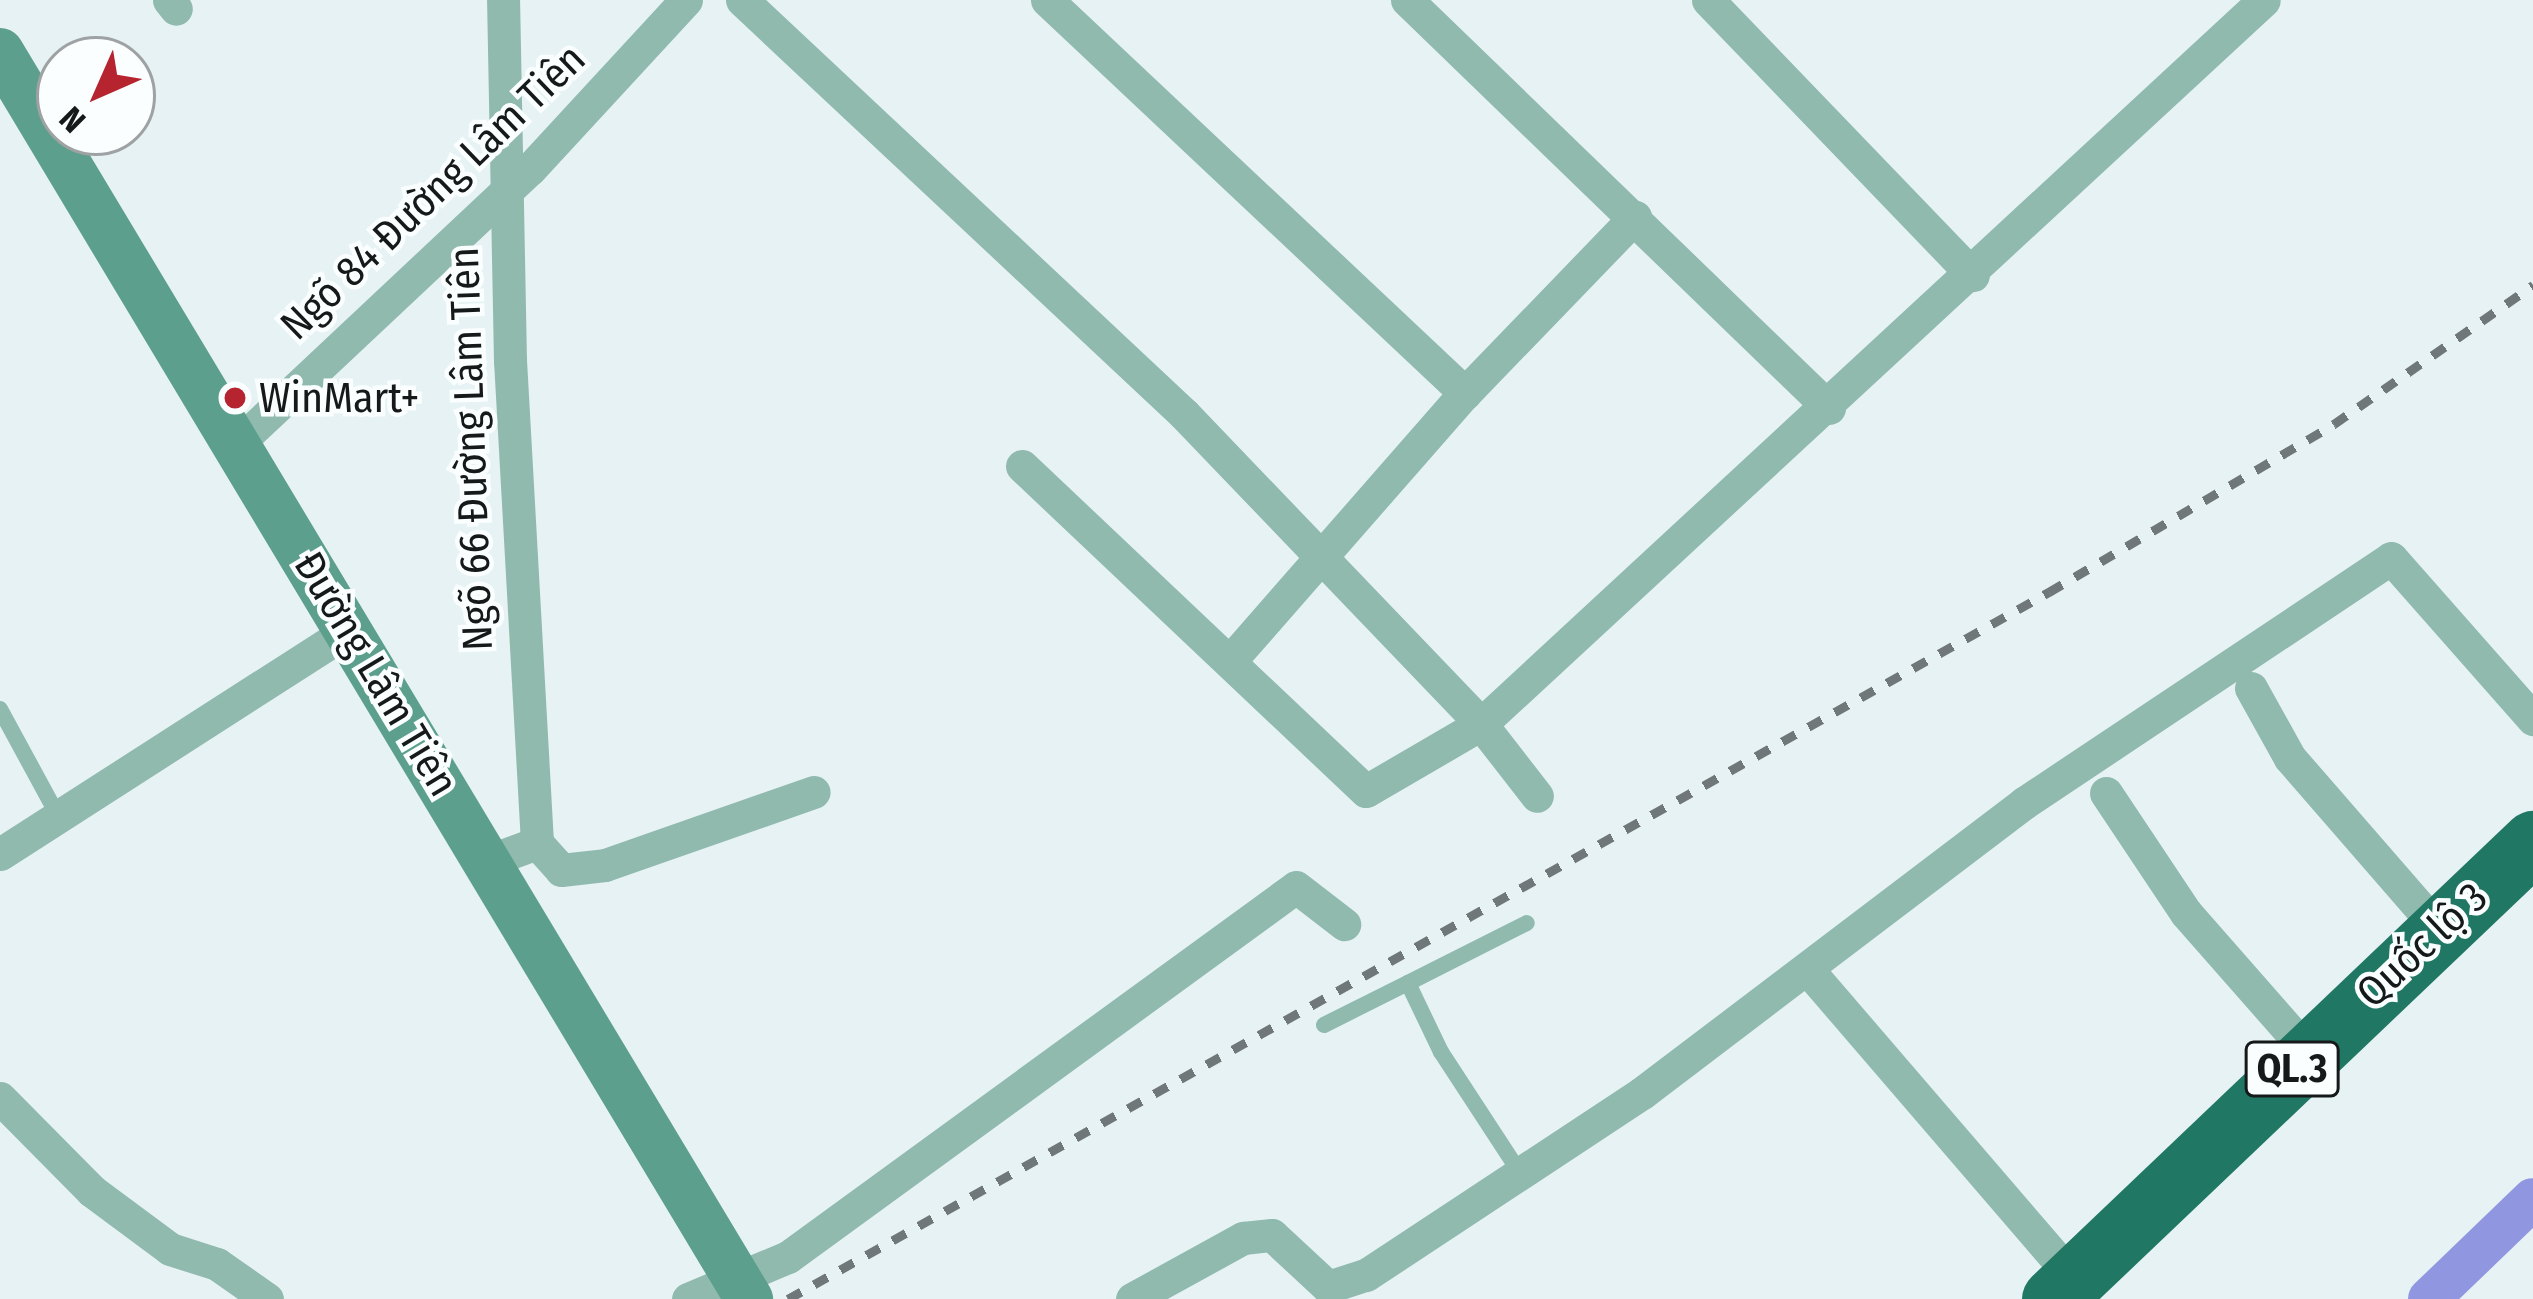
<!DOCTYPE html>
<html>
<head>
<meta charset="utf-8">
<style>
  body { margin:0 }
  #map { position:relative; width:2533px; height:1299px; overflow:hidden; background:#e7f2f4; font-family:"Fira Sans Condensed",sans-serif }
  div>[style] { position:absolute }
  .canal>* { height:42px; margin:-21px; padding:0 21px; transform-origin:21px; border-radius:21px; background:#9097e0 }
  .lane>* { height:16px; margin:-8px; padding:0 8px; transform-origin:8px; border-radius:8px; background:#90baae }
  .street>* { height:33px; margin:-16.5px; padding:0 16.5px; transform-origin:16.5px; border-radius:16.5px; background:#90baae }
  .secondary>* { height:48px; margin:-24px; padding:0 24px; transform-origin:24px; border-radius:24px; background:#5d9f8d }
  .highway>* { height:63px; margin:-31.5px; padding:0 31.5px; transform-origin:31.5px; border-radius:31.5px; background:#207763 }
  .rail>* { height:9px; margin-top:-4.5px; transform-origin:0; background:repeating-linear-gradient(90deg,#707779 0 15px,transparent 0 30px) }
  .dots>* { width:33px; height:33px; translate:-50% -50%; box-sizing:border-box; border:6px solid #fafeff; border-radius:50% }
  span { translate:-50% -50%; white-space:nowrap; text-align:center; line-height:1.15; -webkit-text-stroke:9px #fafeff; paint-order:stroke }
  .shield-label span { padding:3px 9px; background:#fafeff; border:3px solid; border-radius:9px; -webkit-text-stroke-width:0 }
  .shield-label { font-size:39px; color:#15191a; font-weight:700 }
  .street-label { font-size:42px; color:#15191a }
  .poi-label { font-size:42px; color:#15191a }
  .left { translate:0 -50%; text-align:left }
  .north { position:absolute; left:36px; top:36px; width:120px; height:120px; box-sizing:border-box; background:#fafeff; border:3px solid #9ea2a3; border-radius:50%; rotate:225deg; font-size:33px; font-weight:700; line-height:48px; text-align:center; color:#15191a }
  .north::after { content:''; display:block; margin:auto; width:42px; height:54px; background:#b62430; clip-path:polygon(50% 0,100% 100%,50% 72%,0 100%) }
</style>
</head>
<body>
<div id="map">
  <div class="canal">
    <div style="left:2429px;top:1299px;width:144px;rotate:-43.9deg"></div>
  </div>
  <div class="lane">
    <div style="left:0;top:709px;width:122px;rotate:61.5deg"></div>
    <div style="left:1324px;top:1025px;width:94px;rotate:-26.6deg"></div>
    <div style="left:1520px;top:1173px;width:145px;rotate:-123.1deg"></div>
    <div style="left:1441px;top:1052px;width:76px;rotate:-115.6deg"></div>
    <div style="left:1408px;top:983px;width:133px;rotate:-26.8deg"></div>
  </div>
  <div class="street">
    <div style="left:169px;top:0;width:11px;rotate:52deg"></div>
    <div style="left:742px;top:0;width:606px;rotate:43.13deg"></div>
    <div style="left:1184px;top:414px;width:429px;rotate:46.2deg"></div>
    <div style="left:1481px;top:724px;width:91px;rotate:52.1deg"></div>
    <div style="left:1047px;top:0;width:574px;rotate:43.23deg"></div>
    <div style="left:1407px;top:0;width:587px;rotate:44.03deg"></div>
    <div style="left:1708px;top:0;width:382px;rotate:46.1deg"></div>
    <div style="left:238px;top:443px;width:400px;rotate:-43.2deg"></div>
    <div style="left:530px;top:169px;width:230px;rotate:-47.3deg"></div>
    <div style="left:1022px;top:466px;width:473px;rotate:43.4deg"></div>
    <div style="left:1366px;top:791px;width:133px;rotate:-30.2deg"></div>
    <div style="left:1481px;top:724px;width:1066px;rotate:-42.76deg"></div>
    <div style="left:1230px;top:661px;width:356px;rotate:-48.8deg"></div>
    <div style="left:1465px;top:393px;width:245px;rotate:-46deg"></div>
    <div style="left:2251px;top:688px;width:80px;rotate:60.9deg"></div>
    <div style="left:2290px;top:758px;width:225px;rotate:49deg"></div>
    <div style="left:2106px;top:793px;width:144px;rotate:56.3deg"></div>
    <div style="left:2186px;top:913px;width:186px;rotate:48.7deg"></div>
    <div style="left:537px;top:843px;width:36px;rotate:48deg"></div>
    <div style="left:561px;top:870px;width:44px;rotate:-6.5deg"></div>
    <div style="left:605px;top:865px;width:221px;rotate:-19.3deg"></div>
    <div style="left:0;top:854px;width:415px;rotate:-32.7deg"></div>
    <div style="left:488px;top:861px;width:52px;rotate:-20.2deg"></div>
    <div style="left:537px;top:843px;width:483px;rotate:-93.2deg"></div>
    <div style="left:510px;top:361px;width:361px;rotate:-91.1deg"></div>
    <div style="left:1809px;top:971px;width:406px;rotate:49.3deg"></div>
    <div style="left:0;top:1098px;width:131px;rotate:45.3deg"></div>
    <div style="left:92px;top:1191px;width:97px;rotate:36.6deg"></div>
    <div style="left:170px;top:1249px;width:49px;rotate:17.7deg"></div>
    <div style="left:217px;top:1264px;width:61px;rotate:35deg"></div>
    <div style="left:1328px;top:1287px;width:40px;rotate:-18deg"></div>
    <div style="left:1366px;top:1275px;width:331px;rotate:-33.4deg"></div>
    <div style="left:1642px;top:1093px;width:480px;rotate:-37.2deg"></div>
    <div style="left:2024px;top:803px;width:441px;rotate:-33.7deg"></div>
    <div style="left:2391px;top:558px;width:215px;rotate:48.6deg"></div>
    <div style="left:688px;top:1299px;width:108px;rotate:-22.8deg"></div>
    <div style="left:788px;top:1257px;width:628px;rotate:-36.07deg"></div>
    <div style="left:1296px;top:887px;width:61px;rotate:37.6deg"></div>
    <div style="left:1132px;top:1299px;width:127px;rotate:-28.8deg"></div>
    <div style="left:1243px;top:1238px;width:29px;rotate:-6deg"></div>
    <div style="left:1272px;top:1235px;width:76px;rotate:42.9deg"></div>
  </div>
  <div class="secondary">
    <div style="left:0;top:52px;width:1455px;rotate:59.01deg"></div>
  </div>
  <div class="highway">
    <div style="left:2053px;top:1299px;width:663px;rotate:-43.59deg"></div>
  </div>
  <div class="rail">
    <div style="left:788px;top:1299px;width:1446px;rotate:-29.28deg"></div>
    <div style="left:2049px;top:592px;width:331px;rotate:-30.5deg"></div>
    <div style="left:2334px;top:424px;width:243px;rotate:-34.9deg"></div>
  </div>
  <div class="dots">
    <div style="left:235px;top:398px;background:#b62430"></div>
  </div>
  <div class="shield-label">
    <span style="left:2292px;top:1069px">QL.3</span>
  </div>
  <div class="street-label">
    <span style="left:433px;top:192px;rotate:-44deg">Ngõ 84 Đường Lâm Tiên</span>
    <span style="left:471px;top:449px;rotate:-92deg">Ngõ 66 Đường Lâm Tiên</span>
    <span style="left:376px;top:674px;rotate:59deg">Đường Lâm Tiên</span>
    <span style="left:2422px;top:945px;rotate:-43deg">Quốc lộ 3</span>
  </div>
  <div class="poi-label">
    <span class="left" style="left:259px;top:398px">WinMart+</span>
  </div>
  <div class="north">N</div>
</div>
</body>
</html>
